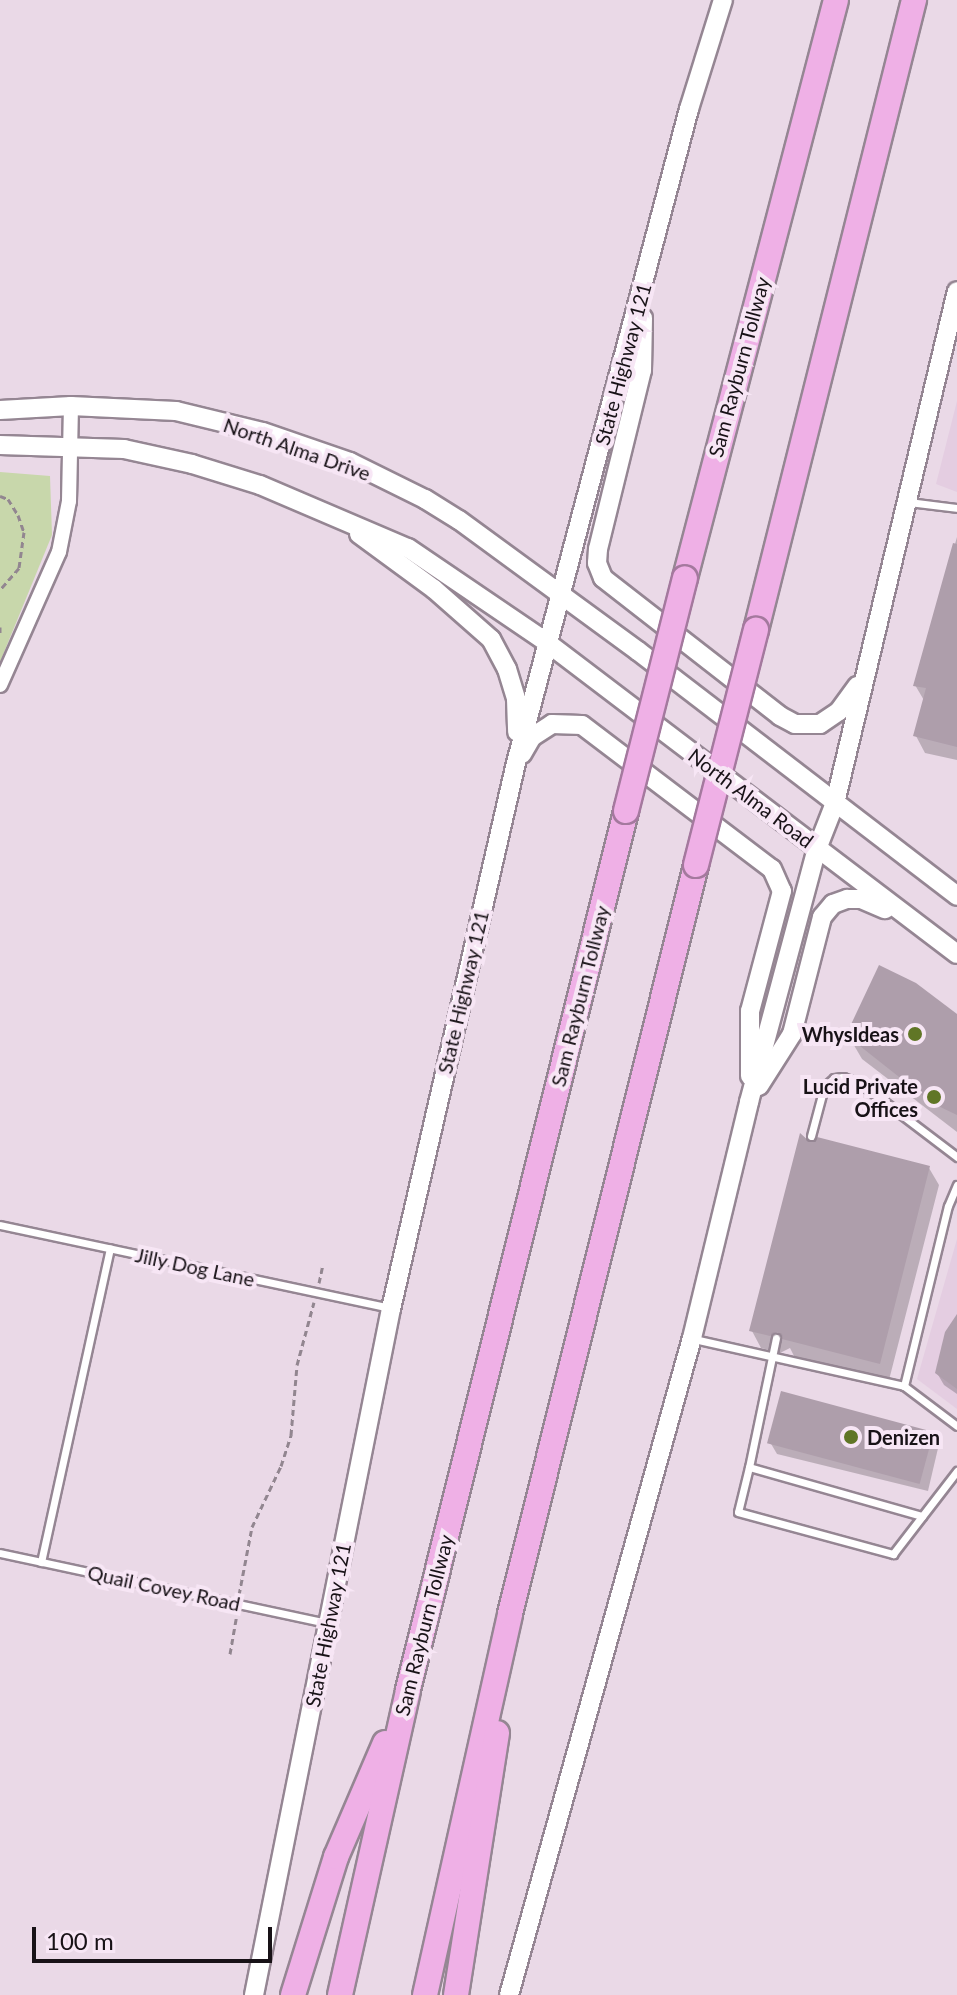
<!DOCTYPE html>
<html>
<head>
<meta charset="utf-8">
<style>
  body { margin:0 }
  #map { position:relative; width:957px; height:1995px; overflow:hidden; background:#ead9e7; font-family:Lato,sans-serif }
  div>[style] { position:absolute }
  .built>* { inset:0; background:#e4cde1 }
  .green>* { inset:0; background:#c8d7ab }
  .shadow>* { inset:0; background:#0003 }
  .building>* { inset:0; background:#ae9eab; transform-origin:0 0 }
  .path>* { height:3px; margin-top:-1.5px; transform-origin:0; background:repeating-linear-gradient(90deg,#928690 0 6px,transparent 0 10px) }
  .roads { filter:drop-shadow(2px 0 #958693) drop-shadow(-2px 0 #958693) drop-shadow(0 2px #958693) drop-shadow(0 -2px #958693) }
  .service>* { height:7px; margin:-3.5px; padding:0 3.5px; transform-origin:3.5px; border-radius:3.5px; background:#fff }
  .minor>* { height:14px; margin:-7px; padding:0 7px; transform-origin:7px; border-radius:7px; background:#fff }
  .secondary>* { height:18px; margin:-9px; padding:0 9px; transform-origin:9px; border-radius:9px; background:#fff }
  .motorway>* { height:24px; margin:-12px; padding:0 12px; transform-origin:12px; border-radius:12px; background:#efb0e6 }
  .bridges { filter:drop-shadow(2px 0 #a4799e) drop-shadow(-2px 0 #a4799e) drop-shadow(0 2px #a4799e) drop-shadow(0 -2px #a4799e) }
  .motorway-bridge>* { height:24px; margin:-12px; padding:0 12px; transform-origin:12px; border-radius:12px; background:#efb0e6 }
  .dots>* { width:22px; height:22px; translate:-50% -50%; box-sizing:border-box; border:4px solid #f7e6f5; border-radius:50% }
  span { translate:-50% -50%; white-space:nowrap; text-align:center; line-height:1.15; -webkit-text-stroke:8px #f7e6f5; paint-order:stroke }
  .street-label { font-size:20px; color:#181217 }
  .poi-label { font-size:20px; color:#181217; font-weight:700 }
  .right { translate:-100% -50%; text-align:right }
  .left { translate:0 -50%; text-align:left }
  .scale { position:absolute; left:32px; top:1927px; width:240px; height:36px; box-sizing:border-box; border:4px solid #181217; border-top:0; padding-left:10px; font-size:24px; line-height:28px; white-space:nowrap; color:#181217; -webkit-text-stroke:6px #f7e6f5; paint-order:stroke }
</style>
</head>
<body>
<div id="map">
  <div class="built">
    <div style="clip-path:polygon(957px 401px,957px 492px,936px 484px)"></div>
    <div style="clip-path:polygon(957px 1239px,957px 1409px,917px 1379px)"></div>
  </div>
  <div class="green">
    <div style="clip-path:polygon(0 472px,50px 476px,52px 535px,0 662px)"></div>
  </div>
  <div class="shadow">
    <div style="clip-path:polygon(957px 537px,957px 760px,925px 753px,916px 736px,925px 702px,915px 685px)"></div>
    <div style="clip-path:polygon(957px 1016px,957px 1132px,862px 1059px,848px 1035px)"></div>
    <div style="clip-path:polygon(810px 1145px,929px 1168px,939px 1185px,889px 1380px,794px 1356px,790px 1348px,780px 1353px,761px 1348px,752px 1331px)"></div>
    <div style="clip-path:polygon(957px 1318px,957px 1394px,944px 1385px,937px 1373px)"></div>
    <div style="clip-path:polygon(932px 1433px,939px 1444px,928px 1491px,777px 1454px,770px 1442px)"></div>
  </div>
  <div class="building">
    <div style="clip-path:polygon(953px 543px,957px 544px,957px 747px,913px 736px,926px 688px,913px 686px)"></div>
    <div style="clip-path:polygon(879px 965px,916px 983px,957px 1014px,957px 1115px,932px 1103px,846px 1035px)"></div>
    <div style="clip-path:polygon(800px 1133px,810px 1142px,817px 1137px,930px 1166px,880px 1364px,782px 1339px,778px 1332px,770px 1336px,749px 1331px)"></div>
    <div style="clip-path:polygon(957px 1314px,957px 1389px,935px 1373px,945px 1332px)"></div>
    <div style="left:781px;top:1391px;width:158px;height:54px;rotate:15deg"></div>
  </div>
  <div class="path">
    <div style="left:0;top:496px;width:9px;rotate:21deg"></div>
    <div style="left:8px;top:499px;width:19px;rotate:58deg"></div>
    <div style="left:18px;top:515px;width:18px;rotate:71deg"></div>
    <div style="left:24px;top:532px;width:36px;rotate:98deg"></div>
    <div style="left:19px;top:568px;width:29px;rotate:131deg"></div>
    <div style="left:0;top:627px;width:7px;rotate:90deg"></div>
    <div style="left:319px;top:1283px;width:19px;rotate:-78deg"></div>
    <div style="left:239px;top:1595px;width:69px;rotate:-79.2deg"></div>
    <div style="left:252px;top:1527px;width:68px;rotate:-64.6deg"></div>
    <div style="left:281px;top:1466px;width:33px;rotate:-72deg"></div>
    <div style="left:291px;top:1435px;width:70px;rotate:-85.1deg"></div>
    <div style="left:297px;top:1365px;width:65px;rotate:-74.9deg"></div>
    <div style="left:230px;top:1654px;width:41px;rotate:-80.1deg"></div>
  </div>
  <div class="roads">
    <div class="service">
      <div style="left:908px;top:502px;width:49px;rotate:7deg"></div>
      <div style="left:811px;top:1136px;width:51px;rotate:-75.1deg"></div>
      <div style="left:824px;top:1087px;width:13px;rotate:-42deg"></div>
      <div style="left:834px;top:1078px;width:9px;rotate:-6deg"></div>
      <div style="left:843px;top:1077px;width:19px;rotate:21deg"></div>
      <div style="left:861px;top:1084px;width:121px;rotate:37.2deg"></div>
      <div style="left:0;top:1225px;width:398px;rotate:12deg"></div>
      <div style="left:776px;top:1338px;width:132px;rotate:101.8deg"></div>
      <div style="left:749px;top:1467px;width:180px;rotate:15.8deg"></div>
      <div style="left:694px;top:1339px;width:215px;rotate:12.6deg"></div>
      <div style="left:904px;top:1386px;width:66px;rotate:37deg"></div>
      <div style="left:904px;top:1386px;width:185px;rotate:-76.3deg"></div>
      <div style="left:948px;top:1206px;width:23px;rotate:-67deg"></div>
      <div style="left:749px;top:1467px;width:46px;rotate:103.7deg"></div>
      <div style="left:738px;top:1512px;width:161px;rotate:15.2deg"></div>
      <div style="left:893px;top:1554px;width:105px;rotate:-52.4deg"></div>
      <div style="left:0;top:1553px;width:333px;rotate:12.1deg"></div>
      <div style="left:41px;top:1562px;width:321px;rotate:-77.6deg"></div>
    </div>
    <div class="minor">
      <div style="left:0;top:685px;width:145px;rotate:-66.1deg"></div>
      <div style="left:59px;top:552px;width:52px;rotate:-78.9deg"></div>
      <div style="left:69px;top:501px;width:95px;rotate:-88.8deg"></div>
    </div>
    <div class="secondary">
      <div style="left:643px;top:318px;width:52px;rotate:91.1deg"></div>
      <div style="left:642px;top:370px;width:184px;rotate:103.8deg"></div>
      <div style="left:598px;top:549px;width:14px;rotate:94deg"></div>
      <div style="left:597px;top:563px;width:16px;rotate:68deg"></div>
      <div style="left:603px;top:578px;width:224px;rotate:37.9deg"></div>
      <div style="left:780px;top:716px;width:17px;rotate:28deg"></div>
      <div style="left:795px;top:724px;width:25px"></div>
      <div style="left:820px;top:724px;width:23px;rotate:-34deg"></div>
      <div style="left:839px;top:711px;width:31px;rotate:-54deg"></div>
      <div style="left:0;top:410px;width:71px;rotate:-3.2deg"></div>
      <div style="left:71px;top:406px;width:105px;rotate:2.7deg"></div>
      <div style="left:176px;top:411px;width:89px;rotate:13.6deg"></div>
      <div style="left:263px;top:432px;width:92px;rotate:19deg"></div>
      <div style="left:350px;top:462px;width:84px;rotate:26.3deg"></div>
      <div style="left:425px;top:499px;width:40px;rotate:32deg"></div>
      <div style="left:459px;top:520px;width:222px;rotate:36.2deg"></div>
      <div style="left:638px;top:651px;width:402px;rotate:37.5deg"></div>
      <div style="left:0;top:445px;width:124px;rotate:1.8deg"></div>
      <div style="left:124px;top:449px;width:70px;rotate:12.4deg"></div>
      <div style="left:192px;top:464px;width:71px;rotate:17.2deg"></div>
      <div style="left:260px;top:485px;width:161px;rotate:23.1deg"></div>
      <div style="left:408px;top:548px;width:166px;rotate:34.2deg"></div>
      <div style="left:545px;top:641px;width:517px;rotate:37.22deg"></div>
      <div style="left:359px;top:534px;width:93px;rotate:36.3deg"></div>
      <div style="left:434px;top:589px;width:76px;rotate:41.3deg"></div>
      <div style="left:491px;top:639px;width:34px;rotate:62deg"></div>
      <div style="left:507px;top:669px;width:31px;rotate:73deg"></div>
      <div style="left:516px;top:699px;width:33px;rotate:88deg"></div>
      <div style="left:522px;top:754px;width:20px;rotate:-60deg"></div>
      <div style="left:532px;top:737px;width:24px;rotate:-33deg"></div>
      <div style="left:552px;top:724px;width:30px;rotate:2deg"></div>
      <div style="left:582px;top:725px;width:238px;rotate:37.2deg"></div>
      <div style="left:772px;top:869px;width:24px;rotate:66deg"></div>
      <div style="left:782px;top:891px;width:124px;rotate:104.9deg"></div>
      <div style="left:750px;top:1011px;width:65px;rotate:90deg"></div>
      <div style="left:759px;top:1086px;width:62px;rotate:-57.6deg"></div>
      <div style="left:792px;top:1034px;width:121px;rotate:-75.6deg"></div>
      <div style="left:822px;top:917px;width:17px;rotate:-50deg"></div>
      <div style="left:833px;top:904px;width:15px;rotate:-20deg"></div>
      <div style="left:847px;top:899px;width:14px"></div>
      <div style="left:861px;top:899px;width:26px;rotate:23deg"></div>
      <div style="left:254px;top:1995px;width:700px;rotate:-78.71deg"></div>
      <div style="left:391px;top:1309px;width:556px;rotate:-77.11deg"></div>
      <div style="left:515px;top:767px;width:681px;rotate:-75.19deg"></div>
      <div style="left:689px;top:109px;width:114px;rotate:-72.7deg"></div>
      <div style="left:509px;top:1995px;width:682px;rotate:-74.44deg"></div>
      <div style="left:692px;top:1338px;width:243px;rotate:-76.4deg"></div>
      <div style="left:749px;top:1102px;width:262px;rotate:-75deg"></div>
      <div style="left:817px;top:849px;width:49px;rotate:-68.6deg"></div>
      <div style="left:835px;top:803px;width:526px;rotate:-76.6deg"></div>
    </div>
    <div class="motorway">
      <div style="left:685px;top:578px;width:597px;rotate:-75.36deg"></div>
      <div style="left:756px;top:630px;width:650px;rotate:-75.92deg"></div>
      <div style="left:293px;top:1995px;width:145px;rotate:-72.7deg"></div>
      <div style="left:336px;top:1857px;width:124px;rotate:-66.7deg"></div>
      <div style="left:340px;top:1995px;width:312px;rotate:-77.4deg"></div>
      <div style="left:408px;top:1690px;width:906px;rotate:-76.07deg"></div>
      <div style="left:425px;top:1995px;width:390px;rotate:-77.4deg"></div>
      <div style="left:510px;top:1614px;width:772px;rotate:-76.05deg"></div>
      <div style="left:456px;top:1995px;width:265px;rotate:-81.1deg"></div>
    </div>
  </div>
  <div class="bridges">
    <div class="motorway-bridge">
      <div style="left:626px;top:811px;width:240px;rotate:-75.8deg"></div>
      <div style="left:696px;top:865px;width:243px;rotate:-75.7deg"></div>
    </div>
  </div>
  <div class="dots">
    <div style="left:915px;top:1034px;background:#607626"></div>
    <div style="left:934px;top:1097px;background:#607626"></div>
    <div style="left:851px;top:1437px;background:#607626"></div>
  </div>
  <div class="street-label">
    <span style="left:623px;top:364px;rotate:-75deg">State Highway 121</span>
    <span style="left:739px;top:367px;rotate:-75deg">Sam Rayburn Tollway</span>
    <span style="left:297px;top:449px;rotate:19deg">North Alma Drive</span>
    <span style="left:751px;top:798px;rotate:37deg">North Alma Road</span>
    <span style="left:463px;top:992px;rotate:-77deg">State Highway 121</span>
    <span style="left:580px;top:996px;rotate:-76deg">Sam Rayburn Tollway</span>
    <span style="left:195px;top:1267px;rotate:12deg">Jilly Dog Lane</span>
    <span style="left:164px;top:1588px;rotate:12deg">Quail Covey Road</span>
    <span style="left:328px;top:1625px;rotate:-79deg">State Highway 121</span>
    <span style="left:424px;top:1625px;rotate:-76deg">Sam Rayburn Tollway</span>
  </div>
  <div class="poi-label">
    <span class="right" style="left:899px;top:1034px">WhysIdeas</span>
    <span class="right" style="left:918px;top:1098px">Lucid Private<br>Offices</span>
    <span class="left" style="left:867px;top:1437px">Denizen</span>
  </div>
  <div class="scale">100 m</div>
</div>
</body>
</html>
